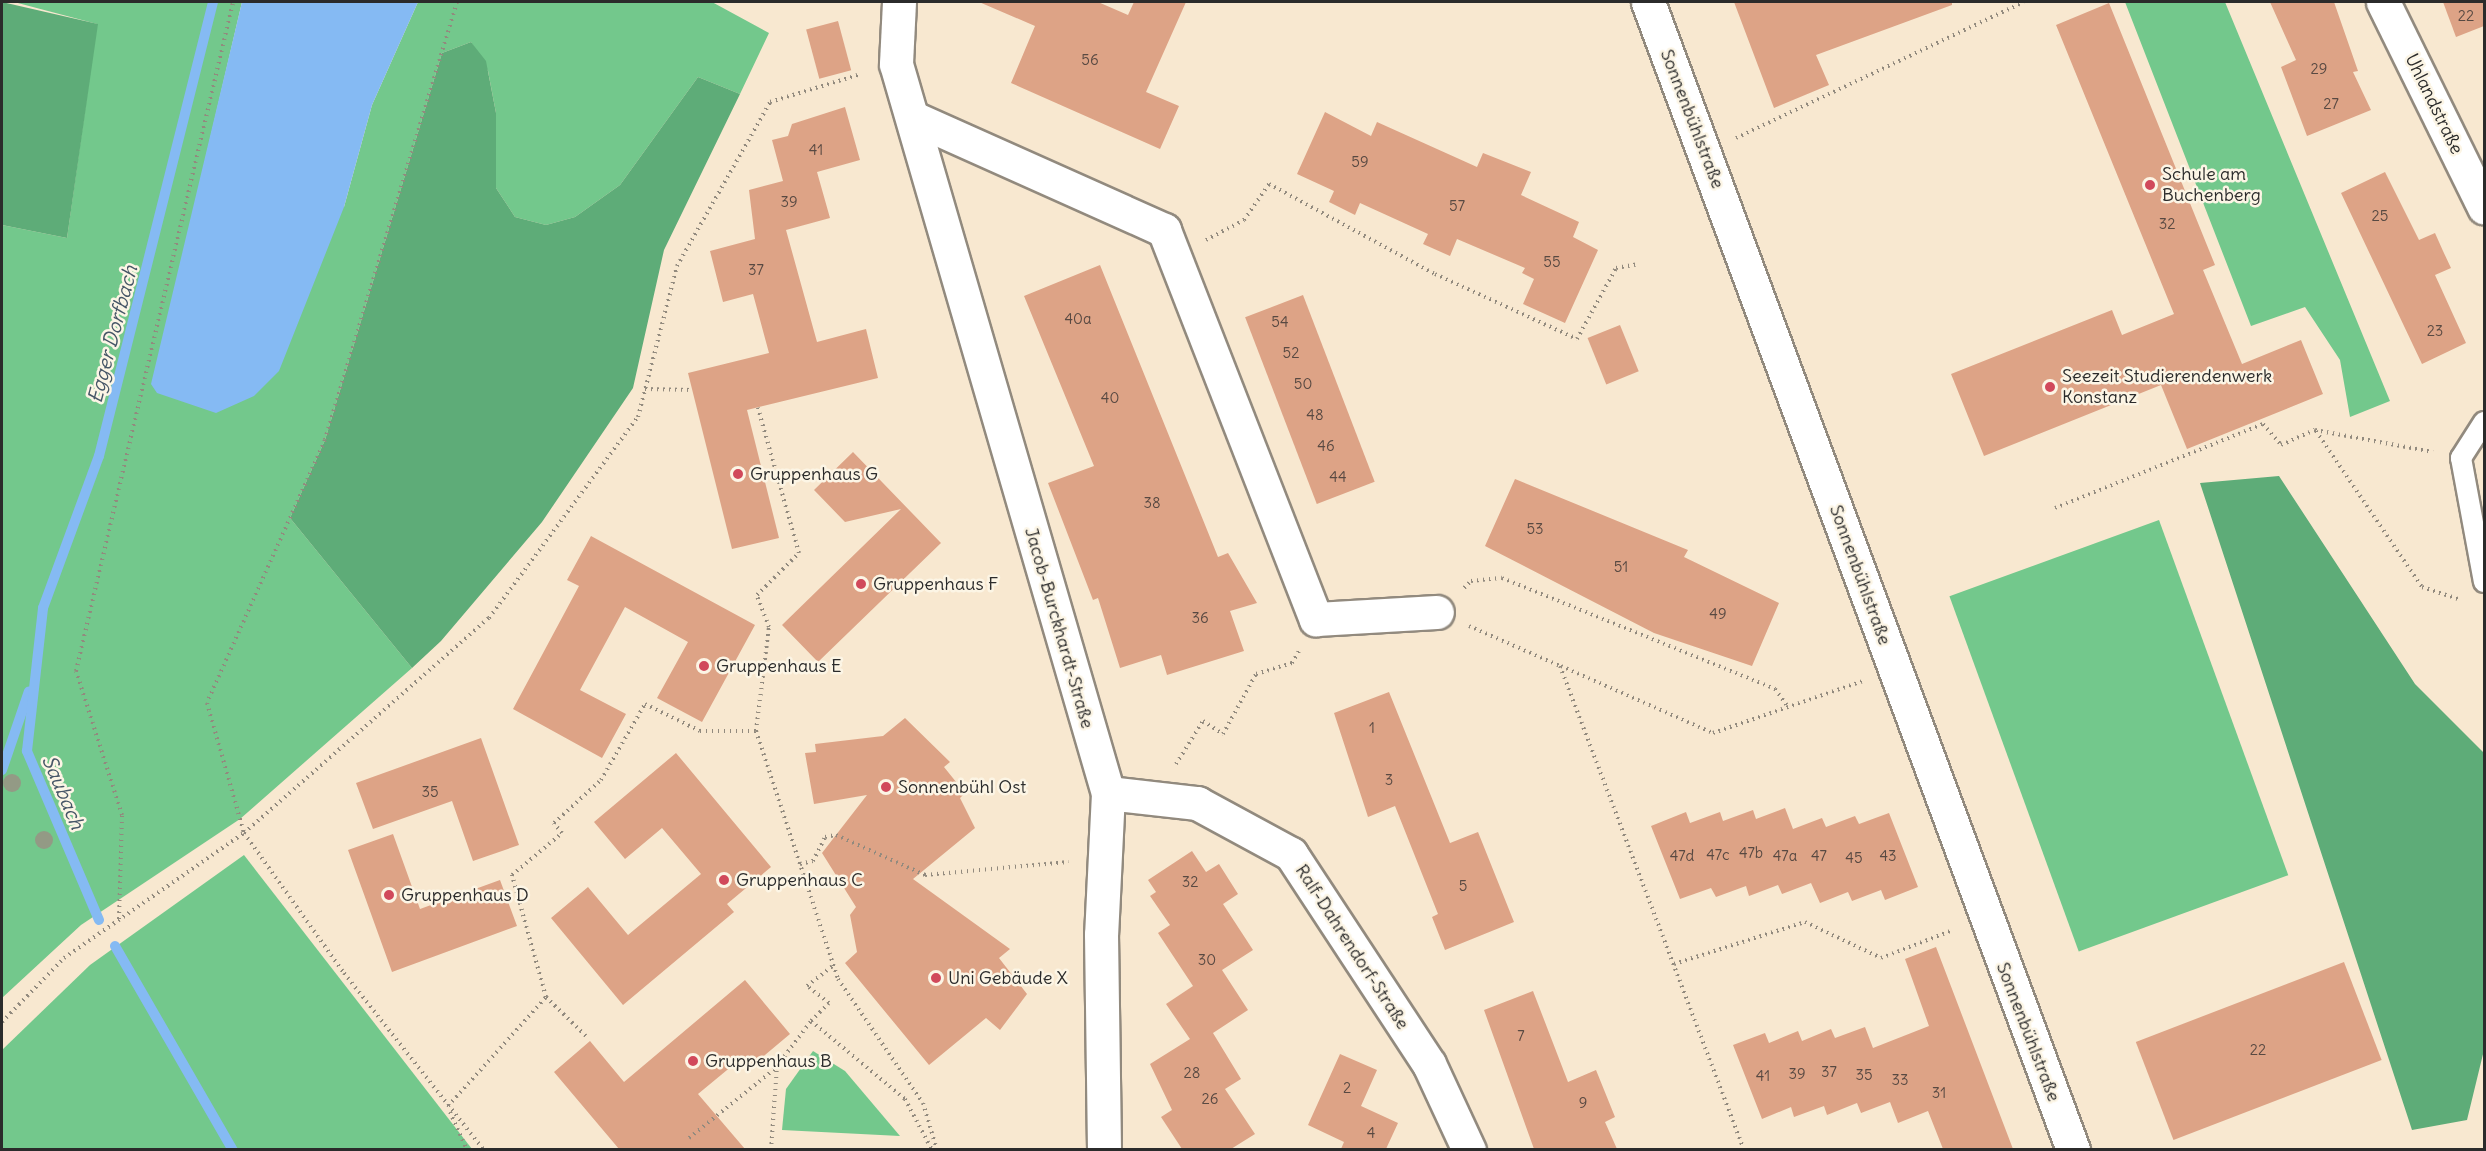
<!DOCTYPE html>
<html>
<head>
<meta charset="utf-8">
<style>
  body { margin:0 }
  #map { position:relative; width:2486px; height:1151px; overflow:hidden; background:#f8e8d0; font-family:Delius,sans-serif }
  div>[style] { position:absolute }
  .green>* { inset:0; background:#73c88c; transform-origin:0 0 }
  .forest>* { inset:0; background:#5eac78 }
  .water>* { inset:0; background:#85baf3 }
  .stream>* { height:10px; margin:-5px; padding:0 5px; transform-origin:5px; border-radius:5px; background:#85baf3 }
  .building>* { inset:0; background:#dda386; transform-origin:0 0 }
  .path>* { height:4px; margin-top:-2px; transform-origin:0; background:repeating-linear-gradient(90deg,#928a7e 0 1.5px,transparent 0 6px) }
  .roads { filter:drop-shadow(2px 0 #928a7e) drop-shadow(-2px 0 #928a7e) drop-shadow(0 2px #928a7e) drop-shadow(0 -2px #928a7e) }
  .service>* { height:20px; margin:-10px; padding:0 10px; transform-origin:10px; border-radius:10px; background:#fff }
  .minor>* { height:33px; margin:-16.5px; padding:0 16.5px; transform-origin:16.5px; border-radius:16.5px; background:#fff }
  .trees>* { width:18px; height:18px; margin:-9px; border-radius:50%; background:#939a85 }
  .dots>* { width:16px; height:16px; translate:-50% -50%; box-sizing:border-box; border:3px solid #fcf5e5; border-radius:50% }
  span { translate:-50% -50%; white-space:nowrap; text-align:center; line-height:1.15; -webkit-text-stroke:5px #fcf5e5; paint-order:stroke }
  .number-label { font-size:15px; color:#584942 }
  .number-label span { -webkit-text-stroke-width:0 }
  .street-label { font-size:18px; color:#2b2b2b }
  .poi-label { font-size:18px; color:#2b2b2b }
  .left { translate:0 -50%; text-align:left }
  .water-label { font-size:20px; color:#465667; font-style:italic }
  .frame { position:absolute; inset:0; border:3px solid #2b2b2b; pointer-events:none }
</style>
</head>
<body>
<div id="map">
  <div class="green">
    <div style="clip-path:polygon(14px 2px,242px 2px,200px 182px,344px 207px,372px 105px,418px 2px,712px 2px,769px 33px,740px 94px,698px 77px,620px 185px,575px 217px,546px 225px,515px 217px,496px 188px,496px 113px,488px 71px,471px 42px,442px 53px,325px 440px,290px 518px,412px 668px,240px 819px,81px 925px,2px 998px,2px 225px,67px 238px,97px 24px)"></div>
    <div style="clip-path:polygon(2125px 2px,2225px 2px,2390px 401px,2350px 417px,2340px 360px,2305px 307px,2251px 326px)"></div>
    <div style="left:2159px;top:520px;width:378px;height:223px;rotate:70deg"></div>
    <div style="clip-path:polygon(244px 855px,472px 1149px,2px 1149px,2px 1050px,90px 965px)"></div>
    <div style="clip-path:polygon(813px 1051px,845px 1071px,900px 1136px,782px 1130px,786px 1089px)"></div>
  </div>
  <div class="forest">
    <div style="clip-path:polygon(2px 2px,98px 24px,67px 238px,2px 225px)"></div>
    <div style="clip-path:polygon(471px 42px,486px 61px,496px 113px,496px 188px,515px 217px,546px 225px,575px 217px,620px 185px,698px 77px,740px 94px,664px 250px,633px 388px,542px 522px,441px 641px,412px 668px,290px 518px,325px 440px,442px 53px)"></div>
    <div style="clip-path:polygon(2279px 476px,2415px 684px,2484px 753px,2484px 1050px,2467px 1120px,2412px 1130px,2200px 483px)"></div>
  </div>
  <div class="water">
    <div style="clip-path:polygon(242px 2px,418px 2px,372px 105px,344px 207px,279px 371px,254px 396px,216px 413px,157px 393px,151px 384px)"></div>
  </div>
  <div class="stream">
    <div style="left:2px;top:770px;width:83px;rotate:-71.1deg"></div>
    <div style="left:99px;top:920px;width:184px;rotate:-113.1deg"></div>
    <div style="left:27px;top:751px;width:144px;rotate:-83.6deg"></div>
    <div style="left:43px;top:608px;width:162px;rotate:-69.8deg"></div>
    <div style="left:99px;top:456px;width:468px;rotate:-75.9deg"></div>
    <div style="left:115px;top:946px;width:236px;rotate:60deg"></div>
  </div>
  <div class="building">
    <div style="clip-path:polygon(979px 2px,1098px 2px,1128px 15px,1134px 2px,1186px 2px,1146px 92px,1179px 106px,1160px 149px,1011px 83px,1035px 26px)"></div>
    <div style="clip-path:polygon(1734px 2px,1952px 2px,1952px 5px,1816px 55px,1829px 85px,1774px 108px)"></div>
    <div style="clip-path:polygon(2270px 2px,2334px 2px,2358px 71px,2353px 72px,2371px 110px,2307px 136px,2281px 67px,2296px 60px)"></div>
    <div style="clip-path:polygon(2443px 2px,2484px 2px,2484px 26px,2456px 37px)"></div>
    <div style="clip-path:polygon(2109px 3px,2215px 265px,2203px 270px,2242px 364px,2301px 340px,2323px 394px,2187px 449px,2161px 385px,1984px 456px,1951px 374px,2112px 310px,2122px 335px,2174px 314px,2056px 25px)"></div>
    <div style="left:838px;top:21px;width:51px;height:33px;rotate:75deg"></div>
    <div style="clip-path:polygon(845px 107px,860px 160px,817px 172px,830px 218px,786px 230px,817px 342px,866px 329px,878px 378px,747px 410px,779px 538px,732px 549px,688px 373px,769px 353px,753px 294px,723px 302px,710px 251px,755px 239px,749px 190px,783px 181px,772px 140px,788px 136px,792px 124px)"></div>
    <div style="clip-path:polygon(1325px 112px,1371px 136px,1377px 122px,1477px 167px,1483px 153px,1531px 172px,1521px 195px,1579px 222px,1573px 237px,1598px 250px,1565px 323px,1523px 304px,1534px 279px,1522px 273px,1525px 268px,1457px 239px,1450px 256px,1423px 244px,1428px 234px,1360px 203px,1355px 215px,1329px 202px,1334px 191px,1297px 174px)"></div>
    <div style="clip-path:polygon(2385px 172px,2419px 240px,2435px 233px,2443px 251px,2451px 268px,2435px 275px,2466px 343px,2422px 364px,2341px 193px)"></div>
    <div style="clip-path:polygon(1100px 265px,1218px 557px,1228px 553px,1257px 603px,1230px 611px,1244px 651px,1167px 675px,1161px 655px,1120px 668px,1098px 598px,1093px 600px,1048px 483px,1094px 466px,1024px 296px)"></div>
    <div style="left:1303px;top:295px;width:200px;height:62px;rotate:69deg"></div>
    <div style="left:1620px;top:325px;width:50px;height:35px;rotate:68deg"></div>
    <div style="clip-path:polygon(853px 452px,941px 543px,818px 662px,782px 625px,901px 509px,845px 522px,814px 490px)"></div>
    <div style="clip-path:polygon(1515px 479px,1688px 550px,1684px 557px,1779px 603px,1752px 666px,1654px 633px,1485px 546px)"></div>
    <div style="clip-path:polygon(591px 536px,755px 625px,702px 722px,657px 698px,688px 642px,625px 607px,580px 690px,626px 714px,602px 758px,513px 709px,579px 586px,567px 580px)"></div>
    <div style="clip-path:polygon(1389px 692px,1450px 843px,1478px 832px,1514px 922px,1445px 950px,1432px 917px,1438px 914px,1395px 806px,1368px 817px,1334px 713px)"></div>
    <div style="clip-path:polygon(905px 718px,950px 762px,944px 767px,965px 793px,960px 798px,975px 828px,913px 879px,1010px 949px,999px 958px,1027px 994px,1000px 1030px,986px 1018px,929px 1065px,845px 963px,857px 952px,850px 915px,856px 907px,822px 853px,867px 795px,814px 804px,805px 753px,816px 752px,815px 744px,883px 736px)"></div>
    <div style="clip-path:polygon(481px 738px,519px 845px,473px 861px,452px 801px,373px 829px,356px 783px)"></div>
    <div style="clip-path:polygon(676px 753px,771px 867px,727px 904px,734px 912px,623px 1005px,551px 918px,588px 887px,628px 935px,701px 874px,662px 828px,625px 859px,594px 822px)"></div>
    <div style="clip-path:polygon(1785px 808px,1793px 829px,1822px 818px,1826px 827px,1855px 816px,1859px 824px,1889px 813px,1918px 887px,1885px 900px,1881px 890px,1852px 901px,1848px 892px,1820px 903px,1811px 883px,1782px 894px,1778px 885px,1749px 896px,1746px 886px,1716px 897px,1711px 888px,1680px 899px,1651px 826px,1686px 812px,1690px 823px,1720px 812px,1723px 821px,1753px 810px,1756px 819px)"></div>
    <div style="clip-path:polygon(393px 834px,420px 909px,500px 880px,517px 926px,392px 972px,348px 850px)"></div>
    <div style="clip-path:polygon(1192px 851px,1206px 872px,1219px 864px,1238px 894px,1223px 904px,1253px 950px,1222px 970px,1248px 1010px,1213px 1033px,1241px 1079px,1225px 1089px,1255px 1134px,1231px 1149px,1182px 1149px,1161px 1117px,1172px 1110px,1150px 1064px,1190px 1039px,1166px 1004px,1193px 986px,1158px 933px,1170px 925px,1150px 896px,1156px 892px,1148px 880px)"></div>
    <div style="clip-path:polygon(1936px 947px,2013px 1149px,1943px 1149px,1928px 1111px,1898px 1123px,1890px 1102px,1861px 1113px,1857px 1103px,1827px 1115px,1824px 1106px,1794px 1117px,1791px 1107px,1762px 1119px,1733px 1045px,1765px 1033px,1769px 1043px,1798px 1031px,1802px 1041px,1831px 1029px,1835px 1038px,1865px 1027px,1873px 1048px,1929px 1026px,1905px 959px)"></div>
    <div style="left:2344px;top:962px;width:105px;height:223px;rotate:69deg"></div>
    <div style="clip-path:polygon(745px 980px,790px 1034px,752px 1066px,744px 1056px,698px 1094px,745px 1149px,619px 1149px,554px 1072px,590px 1041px,624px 1082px)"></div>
    <div style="clip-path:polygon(1533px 991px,1568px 1082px,1596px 1070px,1615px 1117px,1605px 1122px,1617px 1149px,1534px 1149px,1484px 1010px)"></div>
    <div style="clip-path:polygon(1340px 1054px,1377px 1070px,1361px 1106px,1398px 1123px,1386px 1149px,1341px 1149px,1344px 1142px,1308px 1125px)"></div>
  </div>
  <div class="path">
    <div style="left:457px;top:2px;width:457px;rotate:106.8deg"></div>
    <div style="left:325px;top:440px;width:288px;rotate:114.2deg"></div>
    <div style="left:207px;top:703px;width:135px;rotate:74.1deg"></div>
    <div style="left:244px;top:833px;width:172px;rotate:54.5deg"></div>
    <div style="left:344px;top:973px;width:226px;rotate:51.7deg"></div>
    <div style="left:1736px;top:138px;width:318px;rotate:-25.3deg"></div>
    <div style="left:1206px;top:240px;width:43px;rotate:-27.8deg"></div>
    <div style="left:1244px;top:220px;width:44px;rotate:-55.2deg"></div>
    <div style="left:1269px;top:184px;width:189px;rotate:28.5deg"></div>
    <div style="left:1435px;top:274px;width:156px;rotate:24.6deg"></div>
    <div style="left:1577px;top:339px;width:81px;rotate:-61.2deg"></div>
    <div style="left:1616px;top:268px;width:23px;rotate:-10deg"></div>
    <div style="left:645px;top:389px;width:47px;rotate:1.2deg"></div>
    <div style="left:2316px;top:431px;width:189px;rotate:55.8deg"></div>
    <div style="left:2422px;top:587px;width:41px;rotate:18.4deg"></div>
    <div style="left:2055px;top:508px;width:224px;rotate:-22deg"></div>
    <div style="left:2263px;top:424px;width:28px;rotate:49deg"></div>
    <div style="left:2281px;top:445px;width:37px;rotate:-24deg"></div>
    <div style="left:2315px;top:430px;width:120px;rotate:10.6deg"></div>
    <div style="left:1464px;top:588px;width:10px;rotate:-45deg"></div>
    <div style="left:1471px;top:581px;width:31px;rotate:-6deg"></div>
    <div style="left:1502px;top:578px;width:295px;rotate:22.1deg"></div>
    <div style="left:1775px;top:689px;width:22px;rotate:54deg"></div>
    <div style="left:1469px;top:626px;width:99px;rotate:23.7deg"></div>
    <div style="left:1560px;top:666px;width:518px;rotate:69.18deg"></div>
    <div style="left:1561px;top:666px;width:166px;rotate:23.8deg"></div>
    <div style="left:1713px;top:733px;width:159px;rotate:-19.1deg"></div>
    <div style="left:756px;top:731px;width:105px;rotate:-82.9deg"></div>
    <div style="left:769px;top:627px;width:34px;rotate:-111deg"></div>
    <div style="left:757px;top:595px;width:59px;rotate:-45deg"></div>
    <div style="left:799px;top:553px;width:151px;rotate:-105.8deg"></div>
    <div style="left:1176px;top:764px;width:51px;rotate:-57.9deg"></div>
    <div style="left:1203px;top:721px;width:24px;rotate:33deg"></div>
    <div style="left:1223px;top:734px;width:68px;rotate:-61.2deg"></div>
    <div style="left:1256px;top:674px;width:38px;rotate:-17deg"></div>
    <div style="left:1292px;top:663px;width:16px;rotate:-60deg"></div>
    <div style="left:800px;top:864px;width:13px;rotate:-13deg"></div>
    <div style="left:813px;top:861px;width:27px;rotate:-63deg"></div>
    <div style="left:825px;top:837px;width:11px;rotate:-10deg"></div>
    <div style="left:836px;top:835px;width:98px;rotate:24.2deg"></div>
    <div style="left:925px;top:875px;width:144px;rotate:-5.2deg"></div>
    <div style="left:119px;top:919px;width:104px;rotate:-88.3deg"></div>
    <div style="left:122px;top:815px;width:151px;rotate:-107.7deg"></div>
    <div style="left:76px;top:671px;width:687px;rotate:-76.79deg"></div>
    <div style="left:1674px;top:964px;width:138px;rotate:-17.8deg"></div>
    <div style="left:1805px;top:922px;width:84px;rotate:25.3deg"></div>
    <div style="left:1881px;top:958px;width:77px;rotate:-21.3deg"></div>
    <div style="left:546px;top:997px;width:127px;rotate:-105.6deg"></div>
    <div style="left:512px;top:875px;width:65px;rotate:-40deg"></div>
    <div style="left:562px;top:833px;width:13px;rotate:-129deg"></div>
    <div style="left:554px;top:823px;width:64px;rotate:-42.5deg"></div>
    <div style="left:601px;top:780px;width:88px;rotate:-59.9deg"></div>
    <div style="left:645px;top:704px;width:61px;rotate:26.1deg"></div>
    <div style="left:700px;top:731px;width:56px"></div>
    <div style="left:756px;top:731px;width:261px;rotate:71.7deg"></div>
    <div style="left:838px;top:979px;width:150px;rotate:55.6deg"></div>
    <div style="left:923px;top:1103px;width:49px;rotate:73.4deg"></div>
    <div style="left:811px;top:1021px;width:25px;rotate:-45deg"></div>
    <div style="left:829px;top:1003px;width:28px;rotate:-142deg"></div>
    <div style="left:807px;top:986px;width:33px;rotate:-38deg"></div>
    <div style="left:2px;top:1022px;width:89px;rotate:-45.9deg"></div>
    <div style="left:64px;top:958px;width:219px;rotate:-34.8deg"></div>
    <div style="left:244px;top:833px;width:326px;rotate:-41.3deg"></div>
    <div style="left:489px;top:618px;width:250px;rotate:-53.5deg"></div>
    <div style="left:638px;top:417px;width:156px;rotate:-75.5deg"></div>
    <div style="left:677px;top:266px;width:189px;rotate:-60.4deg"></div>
    <div style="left:770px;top:102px;width:95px;rotate:-17.1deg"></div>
    <div style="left:448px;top:1106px;width:147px;rotate:-48deg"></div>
    <div style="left:546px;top:997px;width:57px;rotate:44.3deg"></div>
    <div style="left:450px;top:1112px;width:42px;rotate:65.9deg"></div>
    <div style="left:689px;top:1138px;width:113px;rotate:-38.9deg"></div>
    <div style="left:771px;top:1150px;width:84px;rotate:-85.9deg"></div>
    <div style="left:777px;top:1066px;width:56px;rotate:-52.9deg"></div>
    <div style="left:811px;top:1021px;width:122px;rotate:39.7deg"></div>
    <div style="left:905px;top:1099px;width:58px;rotate:62.1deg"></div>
    <div style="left:1835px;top:1150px;width:13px"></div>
  </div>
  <div class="roads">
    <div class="service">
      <div style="left:2484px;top:422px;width:43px;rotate:122.6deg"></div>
      <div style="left:2461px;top:458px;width:126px;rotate:79.5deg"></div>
    </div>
    <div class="minor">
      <div style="left:899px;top:2px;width:62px;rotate:92.8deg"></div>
      <div style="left:896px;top:64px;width:759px;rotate:73.79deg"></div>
      <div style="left:1108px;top:793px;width:141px;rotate:92.8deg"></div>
      <div style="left:1101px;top:934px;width:216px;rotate:89.2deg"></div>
      <div style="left:1648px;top:2px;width:1224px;rotate:69.68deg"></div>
      <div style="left:2383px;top:2px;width:229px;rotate:63.8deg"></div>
      <div style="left:916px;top:119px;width:272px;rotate:24.1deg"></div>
      <div style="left:1164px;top:230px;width:418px;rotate:68.7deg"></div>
      <div style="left:1316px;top:619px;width:121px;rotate:-3.3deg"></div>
      <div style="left:1108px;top:793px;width:90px;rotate:6.4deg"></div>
      <div style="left:1197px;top:803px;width:107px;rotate:28.5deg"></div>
      <div style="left:1291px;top:854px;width:251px;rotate:56.7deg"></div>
      <div style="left:1429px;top:1064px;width:95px;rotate:65.1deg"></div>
    </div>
  </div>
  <div class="trees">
    <div style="left:12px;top:783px"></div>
    <div style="left:44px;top:840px"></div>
  </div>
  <div class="dots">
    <div style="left:2150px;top:185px;background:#d1495b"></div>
    <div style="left:2050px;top:387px;background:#d1495b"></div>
    <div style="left:738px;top:474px;background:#d1495b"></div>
    <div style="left:861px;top:584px;background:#d1495b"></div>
    <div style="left:704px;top:666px;background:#d1495b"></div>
    <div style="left:886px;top:787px;background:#d1495b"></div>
    <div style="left:724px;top:880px;background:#d1495b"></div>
    <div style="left:389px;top:895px;background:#d1495b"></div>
    <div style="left:936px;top:978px;background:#d1495b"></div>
    <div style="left:693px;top:1061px;background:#d1495b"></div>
  </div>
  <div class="number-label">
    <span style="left:2466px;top:16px">22</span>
    <span style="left:1090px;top:60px">56</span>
    <span style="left:2319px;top:69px">29</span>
    <span style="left:2331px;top:104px">27</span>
    <span style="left:816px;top:150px">41</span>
    <span style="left:1360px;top:162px">59</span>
    <span style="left:789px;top:202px">39</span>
    <span style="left:1457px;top:206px">57</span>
    <span style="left:2380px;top:216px">25</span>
    <span style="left:2167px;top:224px">32</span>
    <span style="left:1552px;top:262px">55</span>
    <span style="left:756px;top:270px">37</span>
    <span style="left:1078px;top:319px">40a</span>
    <span style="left:1280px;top:322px">54</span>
    <span style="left:2435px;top:331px">23</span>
    <span style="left:1291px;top:353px">52</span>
    <span style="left:1303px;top:384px">50</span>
    <span style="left:1110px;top:398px">40</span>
    <span style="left:1315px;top:415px">48</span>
    <span style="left:1326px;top:446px">46</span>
    <span style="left:1338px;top:477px">44</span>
    <span style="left:1152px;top:503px">38</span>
    <span style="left:1535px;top:529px">53</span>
    <span style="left:1621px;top:567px">51</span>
    <span style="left:1718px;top:614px">49</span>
    <span style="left:1200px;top:618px">36</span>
    <span style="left:1372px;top:728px">1</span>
    <span style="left:1389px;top:780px">3</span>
    <span style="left:430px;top:792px">35</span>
    <span style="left:1751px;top:853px">47b</span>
    <span style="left:1718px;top:855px">47c</span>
    <span style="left:1682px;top:856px">47d</span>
    <span style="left:1785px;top:856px">47a</span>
    <span style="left:1819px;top:856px">47</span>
    <span style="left:1888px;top:856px">43</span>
    <span style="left:1854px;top:858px">45</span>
    <span style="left:1190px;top:882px">32</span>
    <span style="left:1463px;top:886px">5</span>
    <span style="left:1207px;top:960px">30</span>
    <span style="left:1521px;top:1036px">7</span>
    <span style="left:2258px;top:1050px">22</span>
    <span style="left:1829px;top:1072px">37</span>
    <span style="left:1192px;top:1073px">28</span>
    <span style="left:1797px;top:1074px">39</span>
    <span style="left:1864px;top:1075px">35</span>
    <span style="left:1763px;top:1076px">41</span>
    <span style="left:1900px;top:1080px">33</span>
    <span style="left:1347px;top:1088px">2</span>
    <span style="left:1939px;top:1093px">31</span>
    <span style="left:1210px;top:1099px">26</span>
    <span style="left:1583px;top:1103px">9</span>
    <span style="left:1371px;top:1133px">4</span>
  </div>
  <div class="street-label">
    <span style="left:2434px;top:104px;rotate:64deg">Uhlandstraße</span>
    <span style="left:1692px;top:119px;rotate:69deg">Sonnenbühlstraße</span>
    <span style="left:1860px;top:575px;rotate:70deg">Sonnenbühlstraße</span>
    <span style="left:1059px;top:628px;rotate:74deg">Jacob-Burckhardt-Straße</span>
    <span style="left:1352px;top:947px;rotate:57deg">Ralf-Dahrendorf-Straße</span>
    <span style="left:2028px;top:1032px;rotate:69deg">Sonnenbühlstraße</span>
  </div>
  <div class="poi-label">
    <span class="left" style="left:2162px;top:185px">Schule am<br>Buchenberg</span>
    <span class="left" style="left:2062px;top:387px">Seezeit Studierendenwerk<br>Konstanz</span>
    <span class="left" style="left:750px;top:474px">Gruppenhaus G</span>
    <span class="left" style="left:873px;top:584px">Gruppenhaus F</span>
    <span class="left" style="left:716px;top:666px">Gruppenhaus E</span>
    <span class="left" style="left:898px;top:787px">Sonnenbühl Ost</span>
    <span class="left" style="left:736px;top:880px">Gruppenhaus C</span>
    <span class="left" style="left:401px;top:895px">Gruppenhaus D</span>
    <span class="left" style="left:948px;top:978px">Uni Gebäude X</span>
    <span class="left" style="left:705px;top:1061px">Gruppenhaus B</span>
  </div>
  <div class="water-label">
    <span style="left:112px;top:334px;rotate:-75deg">Egger Dorfbach</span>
    <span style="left:64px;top:792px;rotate:67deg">Saubach</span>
  </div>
  <div class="frame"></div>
</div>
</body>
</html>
